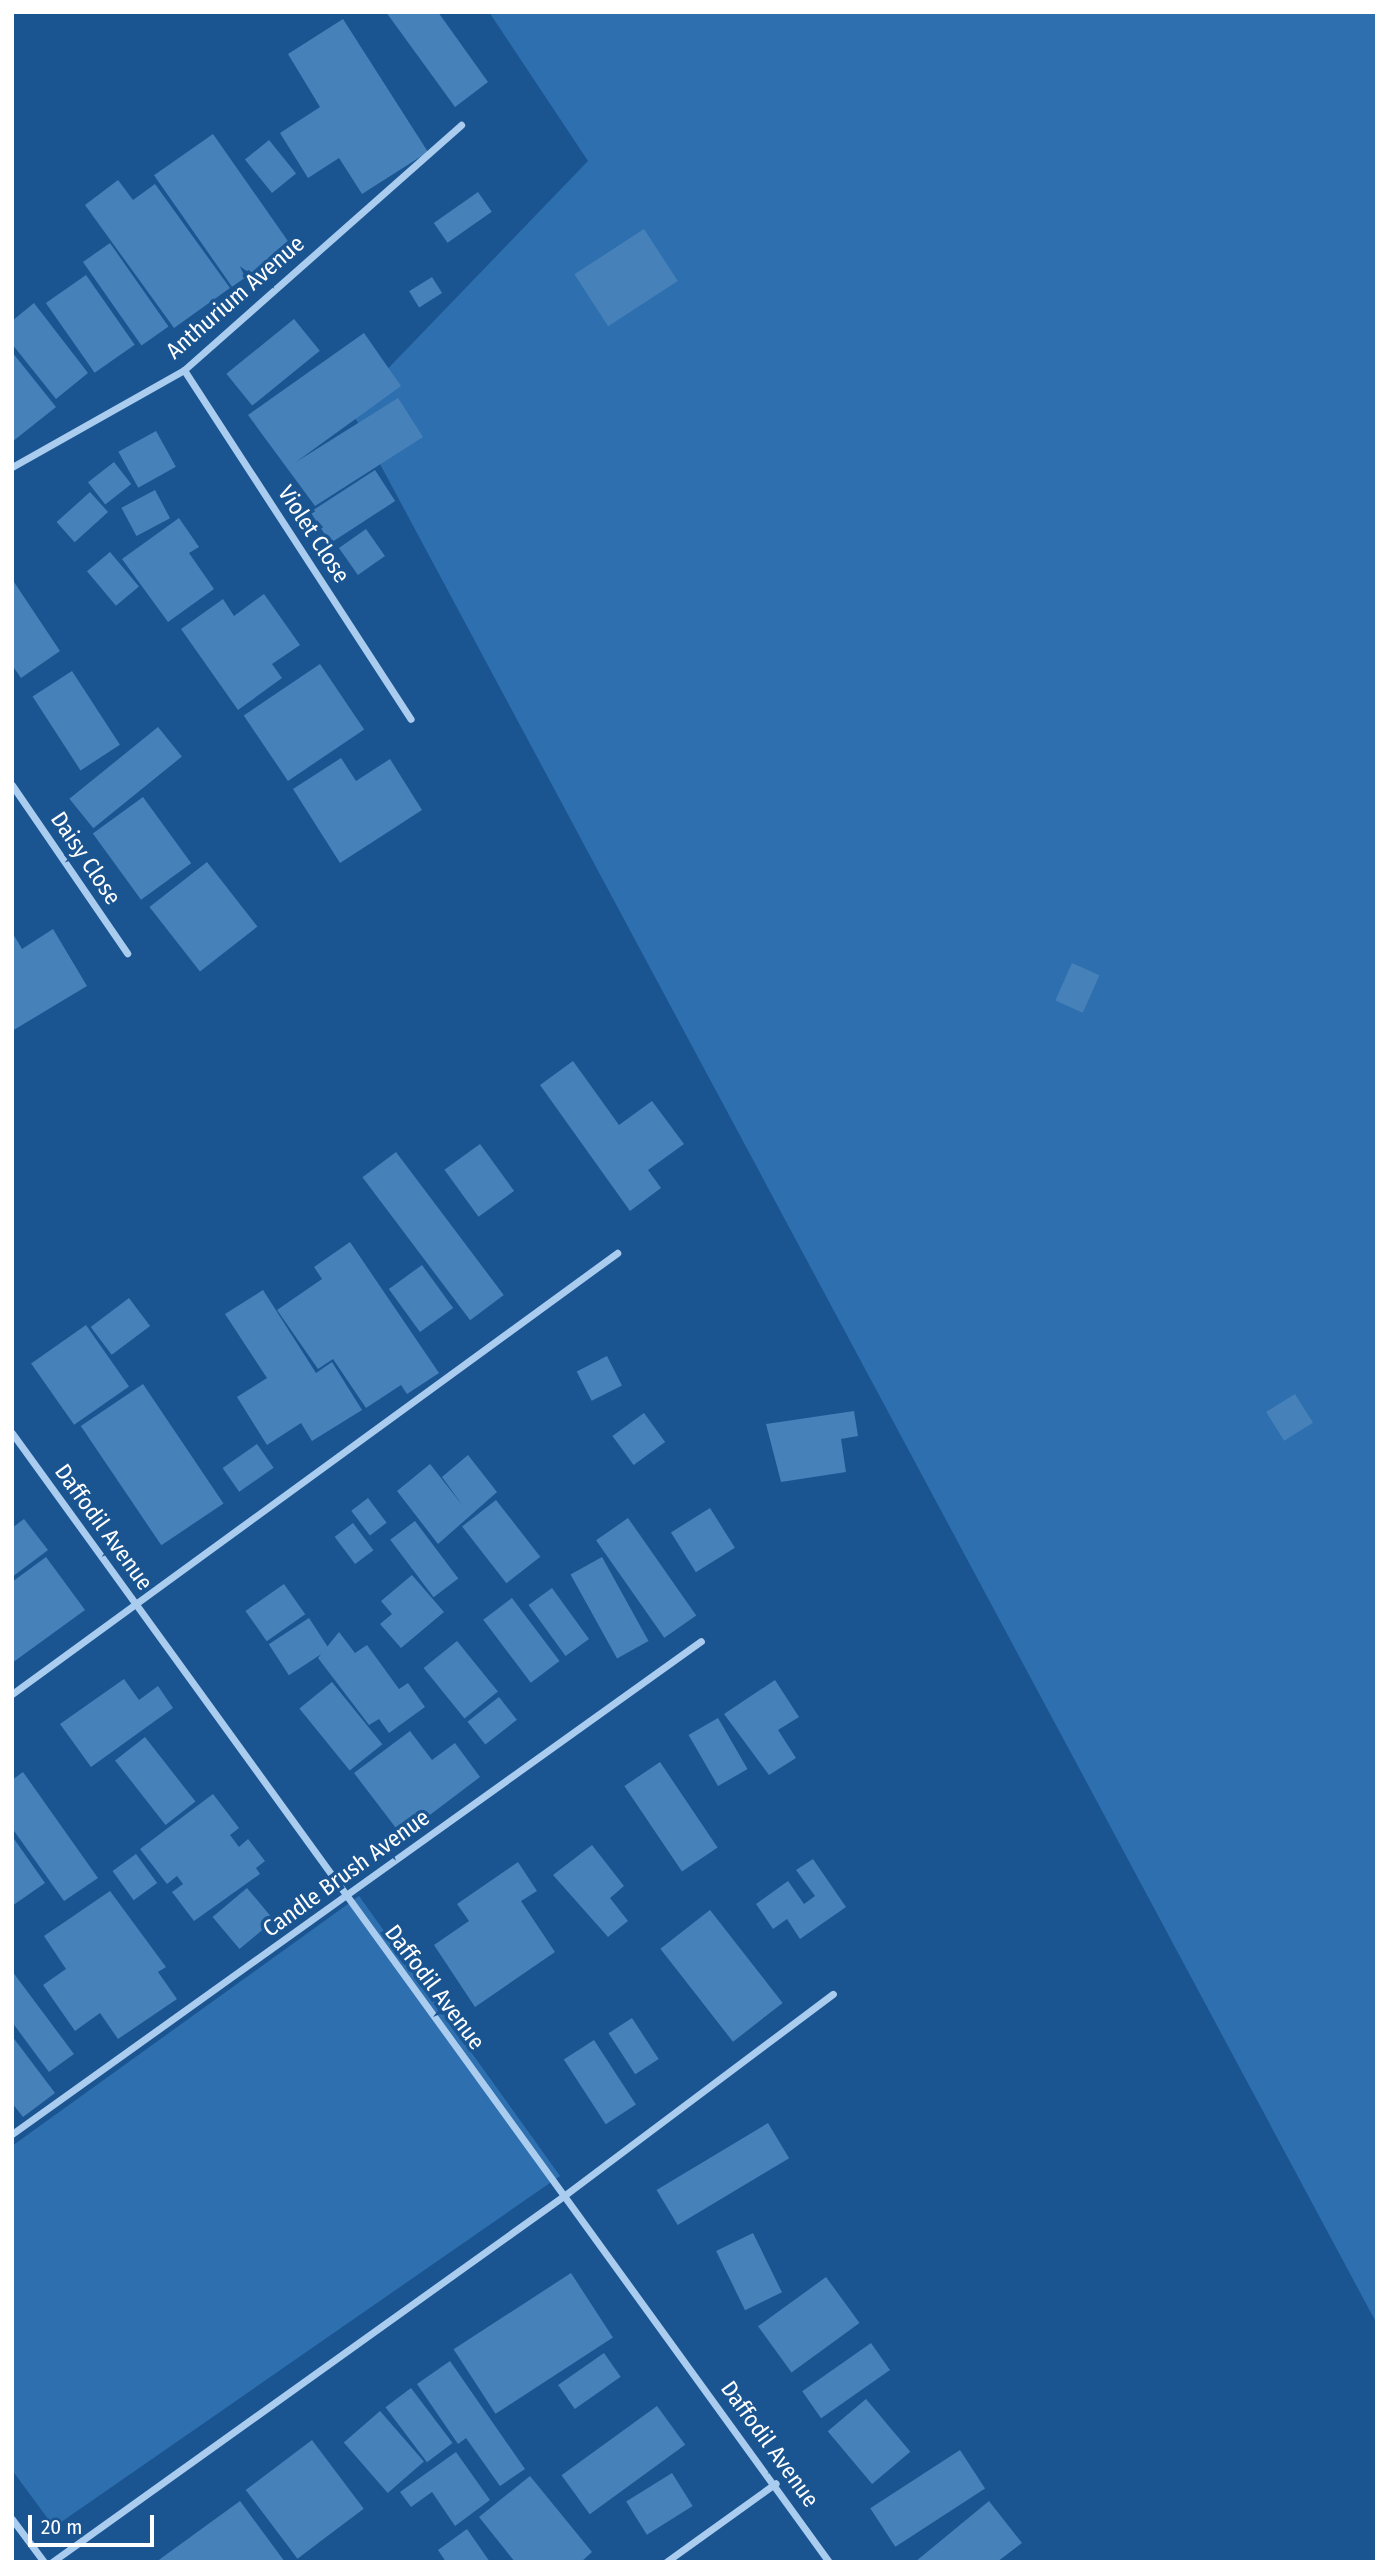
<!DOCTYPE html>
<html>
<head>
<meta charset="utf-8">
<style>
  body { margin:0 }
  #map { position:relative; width:1389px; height:2574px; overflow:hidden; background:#1a5591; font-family:"Fira Sans Condensed",sans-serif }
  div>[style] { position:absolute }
  .green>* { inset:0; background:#2d6faf }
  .building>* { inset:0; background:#4781ba; transform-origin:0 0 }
  .street>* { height:7px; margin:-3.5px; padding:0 3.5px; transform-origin:3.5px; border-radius:3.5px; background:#a9ccef }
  span { translate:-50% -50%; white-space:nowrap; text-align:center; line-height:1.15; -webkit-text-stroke:7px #1a5591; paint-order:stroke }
  .street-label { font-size:23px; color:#fff }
  .frame { position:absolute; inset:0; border:14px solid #fff; pointer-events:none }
  .scale { position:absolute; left:28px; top:2515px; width:126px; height:32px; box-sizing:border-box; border:4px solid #fff; border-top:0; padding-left:9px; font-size:21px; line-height:24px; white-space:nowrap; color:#fff; -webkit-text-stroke:5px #1a5591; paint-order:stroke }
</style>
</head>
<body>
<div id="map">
  <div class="green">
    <div style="clip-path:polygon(489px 12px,1377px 12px,1377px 2324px,350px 408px,588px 161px)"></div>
    <div style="clip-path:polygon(359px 1896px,560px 2176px,54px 2527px,12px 2470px,12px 2146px)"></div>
  </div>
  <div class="building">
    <div style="clip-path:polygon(386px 12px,438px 12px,488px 82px,455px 107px)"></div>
    <div style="clip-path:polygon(343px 19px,428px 152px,362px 194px,339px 158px,308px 178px,280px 133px,320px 107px,288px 54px)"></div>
    <div style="left:213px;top:134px;width:136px;height:72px;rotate:55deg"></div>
    <div style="left:269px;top:140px;width:43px;height:31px;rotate:51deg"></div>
    <div style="clip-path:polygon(118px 180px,133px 200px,155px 184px,230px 288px,174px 328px,85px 205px)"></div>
    <div style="left:478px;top:192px;width:24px;height:54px;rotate:55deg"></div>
    <div style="left:644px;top:229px;width:62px;height:83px;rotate:57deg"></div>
    <div style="left:110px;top:243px;width:102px;height:33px;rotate:55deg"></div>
    <div style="left:86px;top:275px;width:85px;height:49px;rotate:55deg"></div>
    <div style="left:432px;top:277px;width:19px;height:27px;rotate:58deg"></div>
    <div style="clip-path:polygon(34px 303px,88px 373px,56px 399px,12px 344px,12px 321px)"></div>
    <div style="left:294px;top:319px;width:41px;height:87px;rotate:51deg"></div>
    <div style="clip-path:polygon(364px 333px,401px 386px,296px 462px,398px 398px,423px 437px,315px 506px,248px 415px)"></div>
    <div style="clip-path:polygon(12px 352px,56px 407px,12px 442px)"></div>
    <div style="left:156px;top:431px;width:41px;height:43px;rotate:61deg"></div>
    <div style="left:114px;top:462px;width:28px;height:33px;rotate:52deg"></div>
    <div style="left:375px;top:470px;width:37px;height:77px;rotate:57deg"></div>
    <div style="left:155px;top:490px;width:32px;height:38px;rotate:62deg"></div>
    <div style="left:90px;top:492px;width:27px;height:45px;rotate:48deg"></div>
    <div style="clip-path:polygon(179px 518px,199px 547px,189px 553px,214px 589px,168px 622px,122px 559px)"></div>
    <div style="left:366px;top:529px;width:33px;height:33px;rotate:55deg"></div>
    <div style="left:110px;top:552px;width:45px;height:30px;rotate:50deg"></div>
    <div style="clip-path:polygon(12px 579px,60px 651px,21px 678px,12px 665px)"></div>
    <div style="clip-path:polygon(264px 594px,300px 645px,272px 664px,282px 678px,238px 710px,181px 629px,223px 599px,234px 616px)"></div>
    <div style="left:320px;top:664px;width:79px;height:92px;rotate:56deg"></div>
    <div style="left:72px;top:671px;width:88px;height:47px;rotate:57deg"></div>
    <div style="left:158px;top:727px;width:38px;height:114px;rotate:51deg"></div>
    <div style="clip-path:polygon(341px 758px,356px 781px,390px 759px,422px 810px,340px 863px,293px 789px)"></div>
    <div style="left:143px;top:797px;width:82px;height:62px;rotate:54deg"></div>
    <div style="left:207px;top:862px;width:82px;height:73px;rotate:52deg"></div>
    <div style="clip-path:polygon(53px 929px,87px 986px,12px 1031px,12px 932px,22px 949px)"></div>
    <div style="left:1072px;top:963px;width:30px;height:41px;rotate:24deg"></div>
    <div style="clip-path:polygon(573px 1061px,619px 1125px,652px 1101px,684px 1144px,648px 1170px,661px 1188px,630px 1211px,540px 1085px)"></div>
    <div style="left:480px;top:1144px;width:58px;height:44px;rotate:54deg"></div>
    <div style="left:396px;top:1152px;width:179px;height:42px;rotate:53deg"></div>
    <div style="clip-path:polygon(350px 1242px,439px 1373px,407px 1394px,401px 1385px,366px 1408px,333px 1359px,318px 1369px,277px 1310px,322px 1279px,314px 1267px)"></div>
    <div style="left:422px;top:1265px;width:53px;height:41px;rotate:54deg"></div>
    <div style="clip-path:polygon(263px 1290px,316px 1373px,332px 1362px,362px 1410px,312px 1441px,301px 1423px,267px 1445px,237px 1397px,267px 1378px,225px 1314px)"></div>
    <div style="left:129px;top:1298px;width:35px;height:48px;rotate:53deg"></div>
    <div style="left:86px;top:1325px;width:75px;height:67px;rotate:55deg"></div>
    <div style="left:607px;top:1356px;width:33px;height:34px;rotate:63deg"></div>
    <div style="left:143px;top:1384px;width:144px;height:75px;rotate:56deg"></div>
    <div style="left:1295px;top:1394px;width:34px;height:34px;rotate:58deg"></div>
    <div style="clip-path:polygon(854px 1411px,858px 1436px,841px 1439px,846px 1472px,781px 1482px,766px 1424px)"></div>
    <div style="left:644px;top:1413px;width:36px;height:39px;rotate:54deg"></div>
    <div style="left:257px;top:1444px;width:29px;height:42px;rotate:55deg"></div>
    <div style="clip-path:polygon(468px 1455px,497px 1492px,438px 1544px,397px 1491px,430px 1464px,463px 1506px,442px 1477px)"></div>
    <div style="left:368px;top:1498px;width:31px;height:21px;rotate:53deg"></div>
    <div style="left:496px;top:1500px;width:72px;height:43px;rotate:52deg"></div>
    <div style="left:710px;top:1508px;width:47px;height:46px;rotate:58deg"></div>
    <div style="left:628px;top:1518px;width:119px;height:39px;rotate:55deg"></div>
    <div style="clip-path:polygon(24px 1519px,48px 1550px,12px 1577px,12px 1528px)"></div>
    <div style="left:415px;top:1521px;width:72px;height:31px;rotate:53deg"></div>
    <div style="left:353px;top:1523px;width:34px;height:23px;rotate:53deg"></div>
    <div style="clip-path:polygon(46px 1557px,85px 1610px,12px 1663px,12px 1582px)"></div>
    <div style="left:602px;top:1557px;width:96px;height:36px;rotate:61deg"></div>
    <div style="clip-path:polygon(412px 1575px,444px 1612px,401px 1648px,380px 1624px,392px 1614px,381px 1601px)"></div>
    <div style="left:284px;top:1584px;width:37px;height:47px;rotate:55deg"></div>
    <div style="left:552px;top:1588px;width:63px;height:29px;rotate:54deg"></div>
    <div style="left:512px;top:1598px;width:79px;height:36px;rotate:53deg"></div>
    <div style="left:309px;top:1618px;width:37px;height:48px;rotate:57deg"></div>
    <div style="clip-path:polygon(339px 1632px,355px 1653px,367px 1645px,399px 1689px,408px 1683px,425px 1707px,389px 1733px,379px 1719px,369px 1725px,318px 1658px)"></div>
    <div style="left:457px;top:1641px;width:65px;height:43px;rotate:51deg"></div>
    <div style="clip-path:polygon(124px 1679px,139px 1700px,158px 1686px,173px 1708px,91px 1767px,60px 1724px)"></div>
    <div style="clip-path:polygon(775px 1680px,799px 1717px,778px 1730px,796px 1758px,769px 1775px,724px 1714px)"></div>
    <div style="left:332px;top:1682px;width:80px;height:42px;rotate:51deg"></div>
    <div style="left:499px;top:1697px;width:29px;height:40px;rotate:52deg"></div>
    <div style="left:718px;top:1718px;width:59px;height:34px;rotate:60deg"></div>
    <div style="clip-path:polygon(410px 1731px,432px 1760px,455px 1743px,480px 1777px,402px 1836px,354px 1773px)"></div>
    <div style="left:145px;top:1737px;width:82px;height:38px;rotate:52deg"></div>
    <div style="left:660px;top:1762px;width:103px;height:43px;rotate:56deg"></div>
    <div style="clip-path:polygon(23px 1772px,98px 1878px,64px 1901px,12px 1828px,12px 1780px)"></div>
    <div style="clip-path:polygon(213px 1794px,239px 1828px,230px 1835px,239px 1847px,248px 1839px,265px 1861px,256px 1868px,260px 1874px,194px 1921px,172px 1892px,183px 1884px,177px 1876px,167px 1884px,140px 1849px)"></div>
    <div style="clip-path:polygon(12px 1836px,45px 1883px,12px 1906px)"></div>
    <div style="clip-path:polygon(592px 1845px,624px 1886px,610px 1898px,628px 1921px,608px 1937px,553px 1875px)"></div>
    <div style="left:136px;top:1854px;width:36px;height:29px;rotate:54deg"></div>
    <div style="clip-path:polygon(813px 1859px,846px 1907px,800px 1939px,787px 1919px,773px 1929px,756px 1904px,788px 1881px,804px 1904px,815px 1896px,796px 1870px)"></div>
    <div style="clip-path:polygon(518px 1862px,537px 1891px,521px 1901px,555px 1952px,475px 2007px,434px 1945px,469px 1921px,457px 1904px)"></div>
    <div style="left:247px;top:1888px;width:42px;height:45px;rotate:50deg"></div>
    <div style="clip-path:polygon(110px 1891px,166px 1967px,158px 1972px,177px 1999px,118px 2039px,100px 2013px,75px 2031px,43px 1985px,66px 1969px,44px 1936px)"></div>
    <div style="left:710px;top:1910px;width:118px;height:63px;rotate:52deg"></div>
    <div style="clip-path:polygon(12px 1971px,74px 2054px,49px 2072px,12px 2022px)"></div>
    <div style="left:632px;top:2018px;width:49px;height:28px;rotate:57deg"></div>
    <div style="clip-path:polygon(12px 2036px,55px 2093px,23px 2117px,12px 2103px)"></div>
    <div style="left:594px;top:2040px;width:77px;height:36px;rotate:57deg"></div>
    <div style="left:768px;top:2123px;width:41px;height:130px;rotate:59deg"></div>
    <div style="left:753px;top:2233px;width:66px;height:41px;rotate:64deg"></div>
    <div style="left:571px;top:2273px;width:77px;height:140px;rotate:57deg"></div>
    <div style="left:826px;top:2277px;width:57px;height:84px;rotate:54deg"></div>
    <div style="left:871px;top:2343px;width:33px;height:84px;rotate:55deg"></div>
    <div style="left:604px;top:2353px;width:29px;height:56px;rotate:55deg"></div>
    <div style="clip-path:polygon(450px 2361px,525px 2469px,500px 2486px,466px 2438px,458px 2444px,417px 2384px)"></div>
    <div style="left:411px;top:2388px;width:69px;height:32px;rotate:53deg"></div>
    <div style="left:866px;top:2399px;width:69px;height:50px;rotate:50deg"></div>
    <div style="left:657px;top:2406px;width:48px;height:118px;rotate:54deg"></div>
    <div style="left:380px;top:2411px;width:67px;height:48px;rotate:49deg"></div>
    <div style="left:312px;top:2440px;width:86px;height:83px;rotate:53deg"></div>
    <div style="left:960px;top:2450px;width:46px;height:107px;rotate:57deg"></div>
    <div style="clip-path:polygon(456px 2452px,490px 2500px,455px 2526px,432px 2492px,411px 2507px,400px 2492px)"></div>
    <div style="left:672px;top:2473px;width:39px;height:54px;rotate:58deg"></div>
    <div style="clip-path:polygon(530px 2476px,592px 2552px,581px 2562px,515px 2562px,479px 2517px)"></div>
    <div style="clip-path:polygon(240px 2501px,285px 2562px,156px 2562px)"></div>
    <div style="clip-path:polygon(989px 2501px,1022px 2543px,997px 2562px,915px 2562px)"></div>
    <div style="clip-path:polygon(467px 2529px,490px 2562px,446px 2562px,438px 2550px)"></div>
  </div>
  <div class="street">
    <div style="left:184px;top:370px;width:416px;rotate:57deg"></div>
    <div style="left:12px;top:467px;width:197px;rotate:-29.4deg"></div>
    <div style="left:184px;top:370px;width:370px;rotate:-41.5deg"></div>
    <div style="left:12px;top:785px;width:204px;rotate:55.6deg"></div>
    <div style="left:12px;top:1433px;width:1394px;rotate:54.11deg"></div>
    <div style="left:12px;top:1694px;width:749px;rotate:-36.09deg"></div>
    <div style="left:12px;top:2134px;width:847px;rotate:-35.58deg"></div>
    <div style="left:12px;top:2519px;width:54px;rotate:53.3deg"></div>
    <div style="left:52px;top:2562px;width:631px;rotate:-35.58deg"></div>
    <div style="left:565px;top:2195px;width:335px;rotate:-36.9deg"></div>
    <div style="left:666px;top:2562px;width:135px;rotate:-35.7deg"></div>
  </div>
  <div class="street-label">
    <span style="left:235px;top:297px;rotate:-41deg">Anthurium Avenue</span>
    <span style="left:314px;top:534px;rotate:57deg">Violet Close</span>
    <span style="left:86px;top:858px;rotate:56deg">Daisy Close</span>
    <span style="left:104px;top:1527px;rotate:54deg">Daffodil Avenue</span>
    <span style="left:346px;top:1873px;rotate:-36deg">Candle Brush Avenue</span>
    <span style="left:435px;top:1987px;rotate:53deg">Daffodil Avenue</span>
    <span style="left:770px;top:2444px;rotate:54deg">Daffodil Avenue</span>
  </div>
  <div class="frame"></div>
  <div class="scale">20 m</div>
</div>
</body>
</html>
